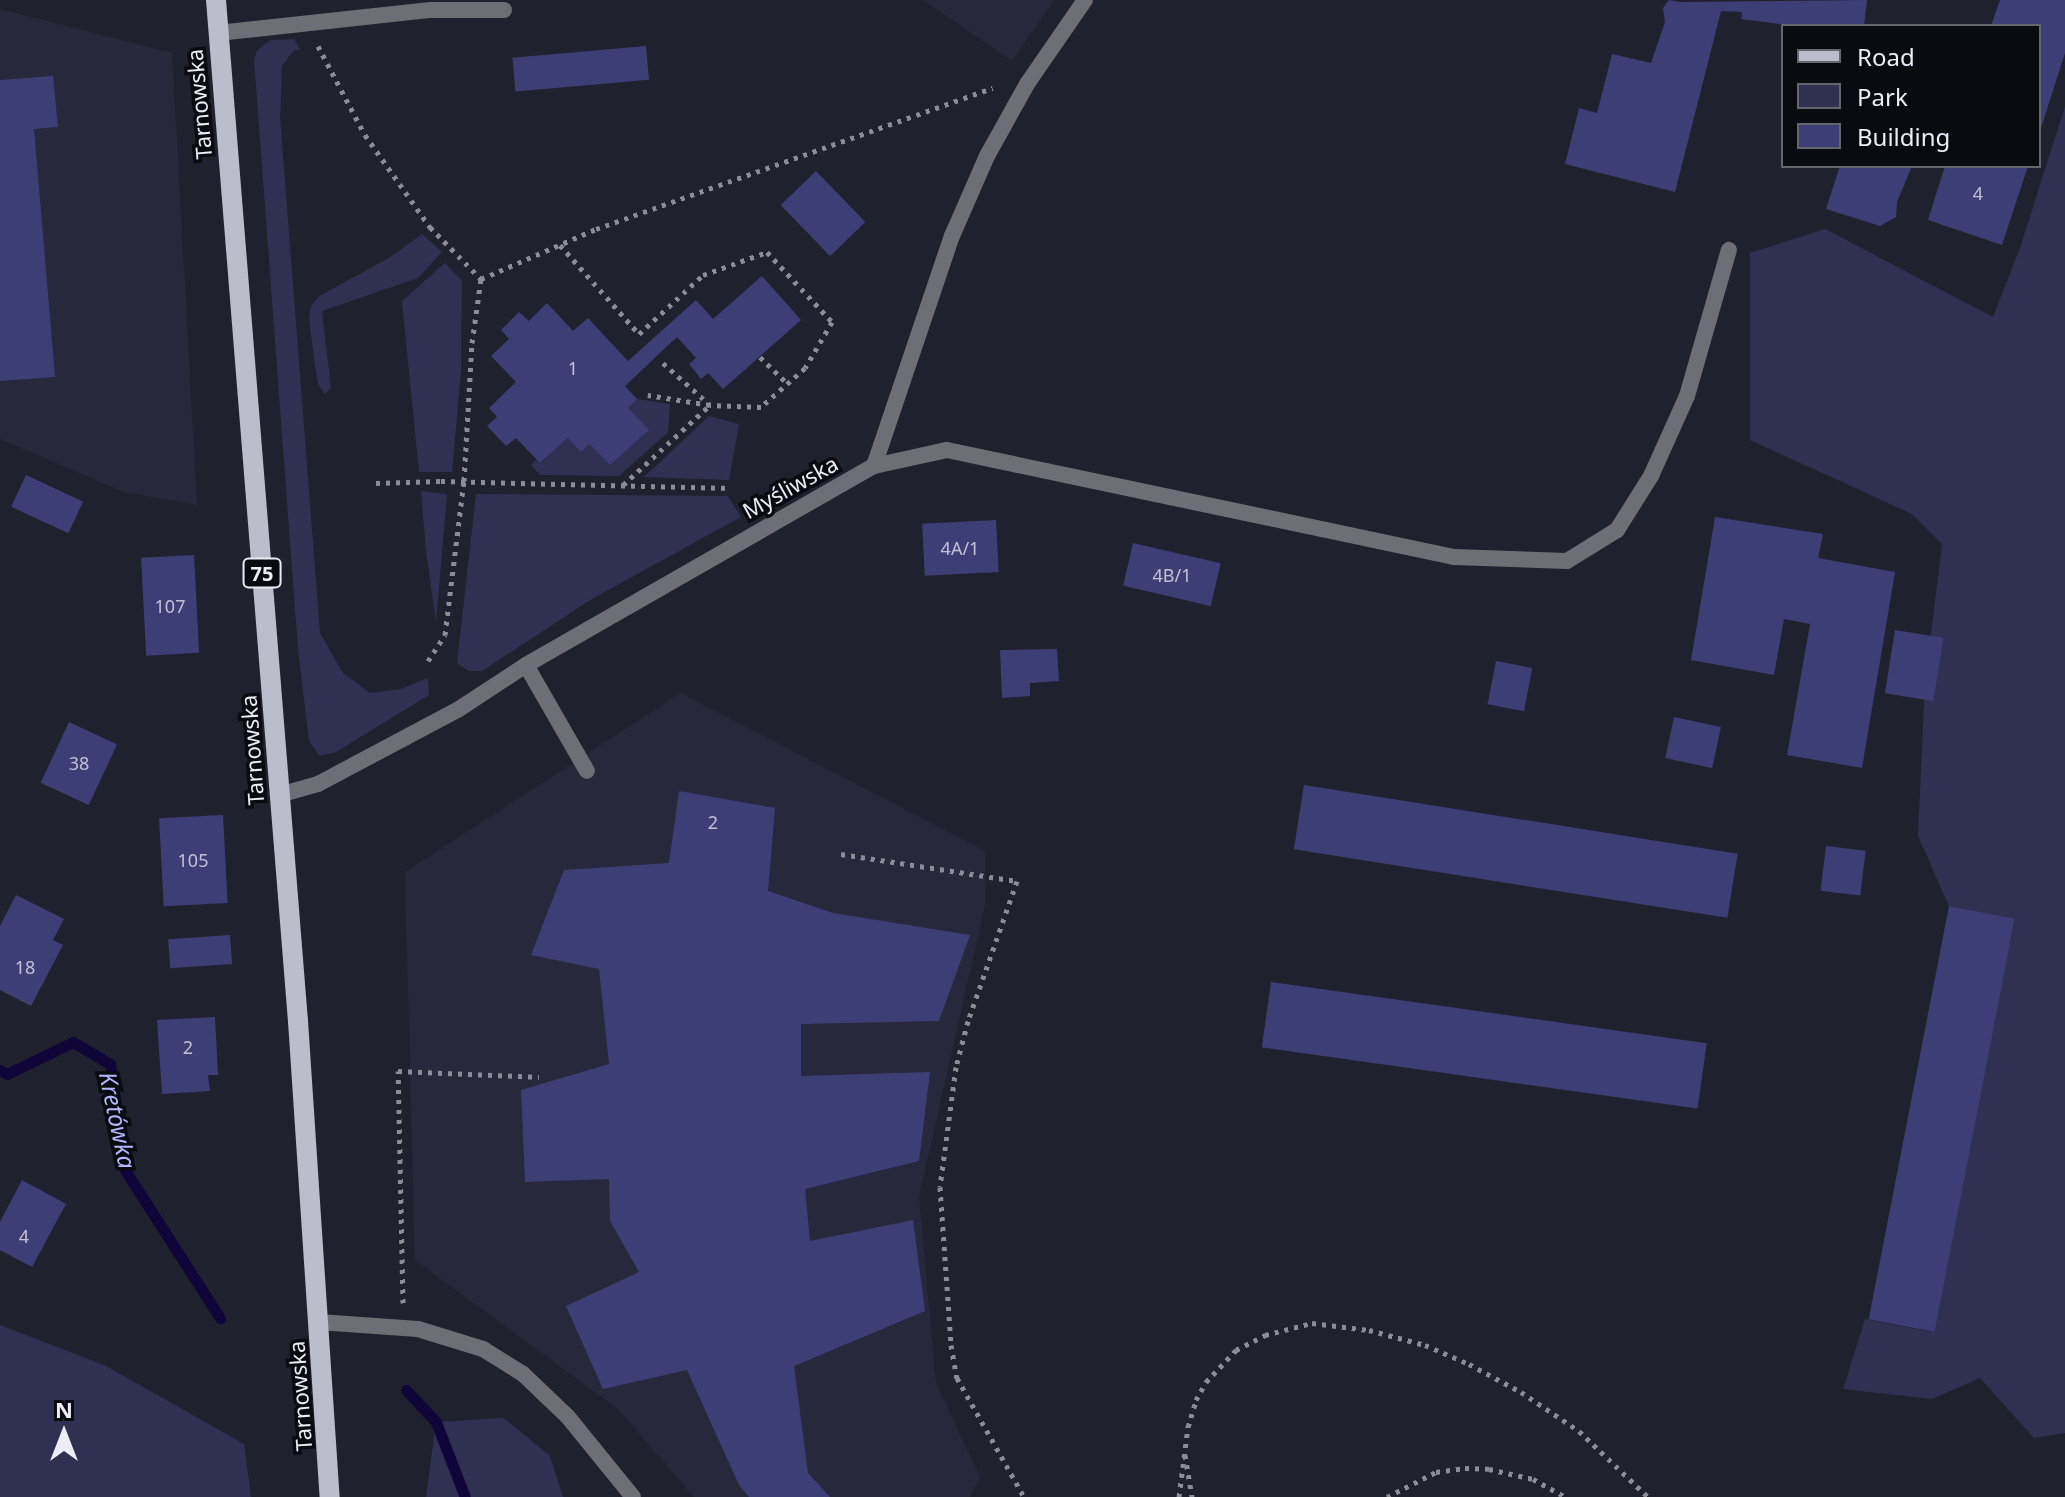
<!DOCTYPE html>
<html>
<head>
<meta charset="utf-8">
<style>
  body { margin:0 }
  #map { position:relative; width:2065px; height:1497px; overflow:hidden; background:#20212e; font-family:"Noto Sans",sans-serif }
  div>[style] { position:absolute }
  .built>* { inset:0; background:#27283c }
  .green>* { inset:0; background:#303052 }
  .stream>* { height:11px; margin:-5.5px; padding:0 5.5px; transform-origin:5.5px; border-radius:5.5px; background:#0f0539 }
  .building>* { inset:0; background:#3e3e76; transform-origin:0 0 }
  .path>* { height:5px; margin-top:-2.5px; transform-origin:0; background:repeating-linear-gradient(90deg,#8b8c98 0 4px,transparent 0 10px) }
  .service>* { height:16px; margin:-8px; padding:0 8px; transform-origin:8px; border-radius:8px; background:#6e6f76 }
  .minor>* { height:16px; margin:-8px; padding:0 8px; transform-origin:8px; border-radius:8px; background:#6e6f76 }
  .primary>* { height:20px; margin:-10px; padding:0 10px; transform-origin:10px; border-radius:10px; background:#bbbccc }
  span { translate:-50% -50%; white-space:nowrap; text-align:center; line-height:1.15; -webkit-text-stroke:7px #0a0b11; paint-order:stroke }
  .number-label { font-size:18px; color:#c0c1d7 }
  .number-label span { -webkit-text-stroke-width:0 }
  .shield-label span { padding:2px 6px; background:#0a0b11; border:2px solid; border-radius:6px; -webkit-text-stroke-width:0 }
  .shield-label { font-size:20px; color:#ecedf7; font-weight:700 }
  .street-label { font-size:22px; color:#ecedf7 }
  .water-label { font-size:24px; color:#b3b7fd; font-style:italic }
  .legend { position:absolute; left:1781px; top:24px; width:260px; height:144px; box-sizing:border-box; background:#0a0b11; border:2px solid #64656d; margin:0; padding:10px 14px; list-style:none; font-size:24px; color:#ecedf7 }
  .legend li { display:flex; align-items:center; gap:16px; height:40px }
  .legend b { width:40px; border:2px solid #64656d }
  .north { position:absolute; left:24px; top:1393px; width:80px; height:80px; -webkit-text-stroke:6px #0a0b11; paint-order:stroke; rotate:0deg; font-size:22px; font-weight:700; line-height:32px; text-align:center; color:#ecedf7 }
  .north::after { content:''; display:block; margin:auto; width:28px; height:36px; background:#ecedf7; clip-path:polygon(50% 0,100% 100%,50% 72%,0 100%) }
</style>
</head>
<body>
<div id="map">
  <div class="built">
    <div style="clip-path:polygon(923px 0,1054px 0,1012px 61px)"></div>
    <div style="clip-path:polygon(0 9px,172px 53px,197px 505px,124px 492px,0 439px)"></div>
    <div style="clip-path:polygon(681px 693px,985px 851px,985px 905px,919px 1197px,936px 1383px,980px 1477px,970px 1497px,694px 1497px,618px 1409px,415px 1260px,405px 872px)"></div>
  </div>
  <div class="green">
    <div style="clip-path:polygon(294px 39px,300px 50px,294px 50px,282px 66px,280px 117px,320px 633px,343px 673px,370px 693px,401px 689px,428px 678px,429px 695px,336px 752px,320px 756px,309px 741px,298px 649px,254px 59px,257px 51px,270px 40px)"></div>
    <div style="clip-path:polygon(2065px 106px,2065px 1433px,2034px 1438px,1980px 1378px,1932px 1399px,1843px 1389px,1865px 1319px,1931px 1332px,2015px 919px,1949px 906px,1918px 836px,1925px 682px,1942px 544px,1912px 514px,1750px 440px,1750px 253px,1825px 229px,1993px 317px,2020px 248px)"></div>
    <div style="clip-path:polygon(422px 234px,442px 252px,418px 278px,322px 311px,331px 388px,325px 394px,318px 384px,314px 358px,309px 319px,311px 306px,319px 296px,389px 258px)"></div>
    <div style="clip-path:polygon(445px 263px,462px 281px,461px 371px,452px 472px,419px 472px,402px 301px)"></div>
    <div style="clip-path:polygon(637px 399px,670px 404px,668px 432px,619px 476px,540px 475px,531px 465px,536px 459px,541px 463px,568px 438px,581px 452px,589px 444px,610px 465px,648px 430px,628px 408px)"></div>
    <div style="clip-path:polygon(709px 416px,739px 424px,729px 480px,644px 477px)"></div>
    <div style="clip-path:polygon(421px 491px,447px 494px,436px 622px,426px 551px)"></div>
    <div style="clip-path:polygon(476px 494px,728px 496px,741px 517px,590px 600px,482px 671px,469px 671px,457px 663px)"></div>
    <div style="clip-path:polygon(0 1325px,106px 1366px,244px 1444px,251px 1497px,0 1497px)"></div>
    <div style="clip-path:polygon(504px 1418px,550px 1456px,563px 1497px,426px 1497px,436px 1422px)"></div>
  </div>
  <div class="stream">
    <div style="left:0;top:1070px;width:8px;rotate:30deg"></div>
    <div style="left:7px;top:1074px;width:73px;rotate:-25.9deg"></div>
    <div style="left:73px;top:1042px;width:43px;rotate:30.7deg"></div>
    <div style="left:110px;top:1064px;width:107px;rotate:81.9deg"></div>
    <div style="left:125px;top:1170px;width:176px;rotate:57.3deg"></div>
    <div style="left:406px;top:1390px;width:44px;rotate:46.8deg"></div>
    <div style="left:436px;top:1422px;width:80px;rotate:68.9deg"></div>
  </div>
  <div class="building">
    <div style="clip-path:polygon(1669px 0,1680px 2px,1867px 0,1864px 26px,1797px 26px,1741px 19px,1742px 12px,1721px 11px,1675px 192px,1565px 164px,1579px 108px,1597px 113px,1612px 54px,1651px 63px,1665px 22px,1663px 8px)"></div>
    <div style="clip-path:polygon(2000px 0,2065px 0,2065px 53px,2040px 131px,2039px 26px,1991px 26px)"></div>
    <div style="left:646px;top:46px;width:34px;height:134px;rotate:85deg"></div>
    <div style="clip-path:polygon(53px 76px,58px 127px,34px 129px,55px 377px,0 381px,0 80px)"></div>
    <div style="clip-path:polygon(1840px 166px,1912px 166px,1897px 202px,1896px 217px,1880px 226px,1826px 209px)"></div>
    <div style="clip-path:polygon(1945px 166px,2028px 166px,2002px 245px,1928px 220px)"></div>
    <div style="left:816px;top:171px;width:71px;height:49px;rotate:46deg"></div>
    <div style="clip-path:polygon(762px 276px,801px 320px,723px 389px,708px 373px,701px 379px,689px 364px,696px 358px,677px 337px,625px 386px,637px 399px,628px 408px,649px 430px,610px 465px,589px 444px,581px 452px,568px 438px,540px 463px,516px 438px,506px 446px,487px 426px,497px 417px,489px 408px,516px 382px,491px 356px,509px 339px,501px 330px,519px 312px,529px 321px,547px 303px,573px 331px,588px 318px,628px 361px,696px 300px,713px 319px)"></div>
    <div style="left:26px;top:475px;width:63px;height:35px;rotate:25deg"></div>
    <div style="clip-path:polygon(1715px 517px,1823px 534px,1818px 558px,1895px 572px,1862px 768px,1787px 755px,1810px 624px,1784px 619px,1774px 675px,1691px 660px)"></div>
    <div style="left:996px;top:520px;width:52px;height:74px;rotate:87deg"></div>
    <div style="left:1133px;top:543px;width:90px;height:44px;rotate:13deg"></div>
    <div style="left:194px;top:555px;width:98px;height:53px;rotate:87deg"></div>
    <div style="left:1895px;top:630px;width:49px;height:64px;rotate:9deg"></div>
    <div style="clip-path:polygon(1057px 649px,1059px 681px,1030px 683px,1030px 696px,1002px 698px,1000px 650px)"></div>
    <div style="left:1496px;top:661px;width:37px;height:44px;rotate:11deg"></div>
    <div style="left:1674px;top:717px;width:48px;height:42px;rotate:12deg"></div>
    <div style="left:69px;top:722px;width:53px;height:67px;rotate:25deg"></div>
    <div style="left:1304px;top:785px;width:439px;height:65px;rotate:9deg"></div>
    <div style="clip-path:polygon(679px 791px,775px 808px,768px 891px,833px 913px,970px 935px,939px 1021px,801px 1024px,801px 1076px,930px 1072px,919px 1161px,805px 1189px,810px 1241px,913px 1220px,925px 1311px,794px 1366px,808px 1473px,830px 1497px,749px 1497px,739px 1485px,687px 1370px,603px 1389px,566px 1306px,639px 1272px,610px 1221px,609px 1179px,525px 1182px,521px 1090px,609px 1064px,599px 969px,531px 955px,564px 870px,669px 863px)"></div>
    <div style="left:223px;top:815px;width:88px;height:64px;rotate:87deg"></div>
    <div style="left:1826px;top:846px;width:40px;height:45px;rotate:7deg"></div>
    <div style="clip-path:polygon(16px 895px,64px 919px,53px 940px,63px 945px,31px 1006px,0 990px,0 926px)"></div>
    <div style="left:1949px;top:906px;width:67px;height:421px;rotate:11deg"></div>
    <div style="left:230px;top:935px;width:29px;height:62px;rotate:86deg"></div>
    <div style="left:1271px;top:982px;width:440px;height:66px;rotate:8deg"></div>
    <div style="clip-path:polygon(215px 1017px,218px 1075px,208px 1075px,210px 1091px,162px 1094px,157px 1020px)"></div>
    <div style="clip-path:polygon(22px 1180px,66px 1204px,32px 1267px,0 1250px,0 1222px)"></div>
  </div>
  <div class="path">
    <div style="left:318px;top:46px;width:101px;rotate:62.2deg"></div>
    <div style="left:365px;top:135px;width:113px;rotate:54.8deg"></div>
    <div style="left:430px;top:227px;width:73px;rotate:45.6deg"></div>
    <div style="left:560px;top:245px;width:119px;rotate:48.4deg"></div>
    <div style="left:639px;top:334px;width:87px;rotate:-42.7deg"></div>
    <div style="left:703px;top:275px;width:68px;rotate:-19.8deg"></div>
    <div style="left:767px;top:252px;width:96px;rotate:47.1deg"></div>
    <div style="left:832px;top:322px;width:53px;rotate:120.4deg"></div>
    <div style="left:805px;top:368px;width:59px;rotate:138.4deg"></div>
    <div style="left:761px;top:407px;width:51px;rotate:-177.8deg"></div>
    <div style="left:710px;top:405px;width:63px;rotate:-170.8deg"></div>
    <div style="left:481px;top:279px;width:125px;rotate:-23.5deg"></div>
    <div style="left:596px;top:229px;width:421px;rotate:-19.6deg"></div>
    <div style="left:760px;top:357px;width:36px;rotate:44deg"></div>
    <div style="left:663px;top:363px;width:62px;rotate:41.7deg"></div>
    <div style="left:376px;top:483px;width:65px;rotate:-1.8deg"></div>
    <div style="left:441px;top:481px;width:290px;rotate:1.4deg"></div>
    <div style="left:623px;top:485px;width:118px;rotate:-42.6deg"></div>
    <div style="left:428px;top:661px;width:31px;rotate:-57deg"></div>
    <div style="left:445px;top:635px;width:155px;rotate:-83deg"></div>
    <div style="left:464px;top:481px;width:138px;rotate:-86.7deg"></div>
    <div style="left:472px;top:343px;width:65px;rotate:-82deg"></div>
    <div style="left:841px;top:854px;width:178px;rotate:8.7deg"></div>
    <div style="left:1017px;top:881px;width:148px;rotate:109.3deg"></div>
    <div style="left:968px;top:1021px;width:48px;rotate:104.6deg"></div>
    <div style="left:956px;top:1067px;width:121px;rotate:97.6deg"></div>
    <div style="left:940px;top:1187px;width:158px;rotate:86deg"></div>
    <div style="left:951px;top:1345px;width:34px;rotate:80deg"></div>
    <div style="left:957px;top:1378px;width:137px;rotate:60.6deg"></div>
    <div style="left:403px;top:1303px;width:232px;rotate:-91.2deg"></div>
    <div style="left:398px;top:1071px;width:141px;rotate:2.4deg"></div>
    <div style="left:1185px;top:1455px;width:43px;rotate:80.5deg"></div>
    <div style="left:1179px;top:1497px;width:71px;rotate:-82.7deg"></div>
    <div style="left:1188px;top:1427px;width:28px;rotate:-73deg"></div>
    <div style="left:1196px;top:1400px;width:21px;rotate:-61deg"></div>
    <div style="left:1206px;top:1382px;width:44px;rotate:-46.8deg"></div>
    <div style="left:1236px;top:1350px;width:33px;rotate:-27deg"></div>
    <div style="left:1265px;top:1335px;width:49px;rotate:-14.3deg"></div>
    <div style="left:1312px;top:1323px;width:57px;rotate:7deg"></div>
    <div style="left:1369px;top:1330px;width:58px;rotate:15deg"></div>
    <div style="left:1425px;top:1345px;width:48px;rotate:23.4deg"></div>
    <div style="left:1469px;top:1364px;width:59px;rotate:28.3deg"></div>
    <div style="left:1521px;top:1392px;width:70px;rotate:33.9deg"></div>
    <div style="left:1579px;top:1431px;width:95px;rotate:43.7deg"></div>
    <div style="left:1387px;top:1497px;width:55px;rotate:-27deg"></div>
    <div style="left:1436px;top:1472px;width:29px;rotate:-8deg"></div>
    <div style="left:1465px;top:1468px;width:24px;rotate:2deg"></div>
    <div style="left:1489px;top:1469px;width:45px;rotate:12.8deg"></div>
    <div style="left:1533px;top:1479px;width:38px;rotate:29deg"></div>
  </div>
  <div class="service">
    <div style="left:218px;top:33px;width:214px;rotate:-6.2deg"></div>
    <div style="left:431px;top:10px;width:73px"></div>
    <div style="left:874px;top:466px;width:75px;rotate:-12.4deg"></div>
    <div style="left:947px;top:450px;width:518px;rotate:11.92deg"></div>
    <div style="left:1454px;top:557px;width:113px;rotate:2deg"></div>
    <div style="left:1567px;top:561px;width:59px;rotate:-31.8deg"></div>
    <div style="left:1617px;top:530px;width:64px;rotate:-57.8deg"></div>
    <div style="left:1651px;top:476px;width:88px;rotate:-65.8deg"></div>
    <div style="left:1687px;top:396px;width:152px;rotate:-74deg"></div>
    <div style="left:526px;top:665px;width:122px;rotate:60.1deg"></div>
    <div style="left:319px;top:1322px;width:99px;rotate:4deg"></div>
    <div style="left:418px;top:1329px;width:68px;rotate:17.1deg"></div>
    <div style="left:483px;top:1349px;width:47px;rotate:32deg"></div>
    <div style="left:523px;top:1374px;width:62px;rotate:43.7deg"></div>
    <div style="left:568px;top:1417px;width:103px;rotate:50.9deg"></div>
  </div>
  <div class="minor">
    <div style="left:279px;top:795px;width:41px;rotate:-15.8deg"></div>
    <div style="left:318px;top:784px;width:160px;rotate:-28deg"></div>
    <div style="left:459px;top:709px;width:80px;rotate:-33.3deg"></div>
    <div style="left:526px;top:665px;width:401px;rotate:-29.8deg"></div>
    <div style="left:874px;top:466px;width:243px;rotate:-71.3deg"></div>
    <div style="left:952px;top:236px;width:87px;rotate:-66.4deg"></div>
    <div style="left:987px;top:156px;width:82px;rotate:-60.9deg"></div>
    <div style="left:1027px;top:84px;width:102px;rotate:-55.4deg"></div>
  </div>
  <div class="primary">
    <div style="left:216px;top:0;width:1024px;rotate:85.41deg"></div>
    <div style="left:298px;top:1021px;width:477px;rotate:86.2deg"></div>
  </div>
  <div class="number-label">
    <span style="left:1978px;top:193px">4</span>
    <span style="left:573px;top:368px">1</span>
    <span style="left:960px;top:548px">4A/1</span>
    <span style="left:1172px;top:575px">4B/1</span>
    <span style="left:170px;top:606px">107</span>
    <span style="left:79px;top:763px">38</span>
    <span style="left:713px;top:822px">2</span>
    <span style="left:193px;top:860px">105</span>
    <span style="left:25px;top:967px">18</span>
    <span style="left:188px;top:1047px">2</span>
    <span style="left:24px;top:1236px">4</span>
  </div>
  <div class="shield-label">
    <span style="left:262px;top:573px">75</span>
  </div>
  <div class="street-label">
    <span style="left:199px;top:104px;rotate:-95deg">Tarnowska</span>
    <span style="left:790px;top:487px;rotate:-29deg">Myśliwska</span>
    <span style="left:252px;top:750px;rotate:-94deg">Tarnowska</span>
    <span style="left:300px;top:1396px;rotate:-94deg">Tarnowska</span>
  </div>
  <div class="water-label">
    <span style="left:118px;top:1120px;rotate:78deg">Kretówka</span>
  </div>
  <ul class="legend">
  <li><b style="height:10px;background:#bbbccc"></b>Road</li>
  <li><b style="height:22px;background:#303052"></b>Park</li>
  <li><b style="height:22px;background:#3e3e76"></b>Building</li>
  </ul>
  <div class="north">N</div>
</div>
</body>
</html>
